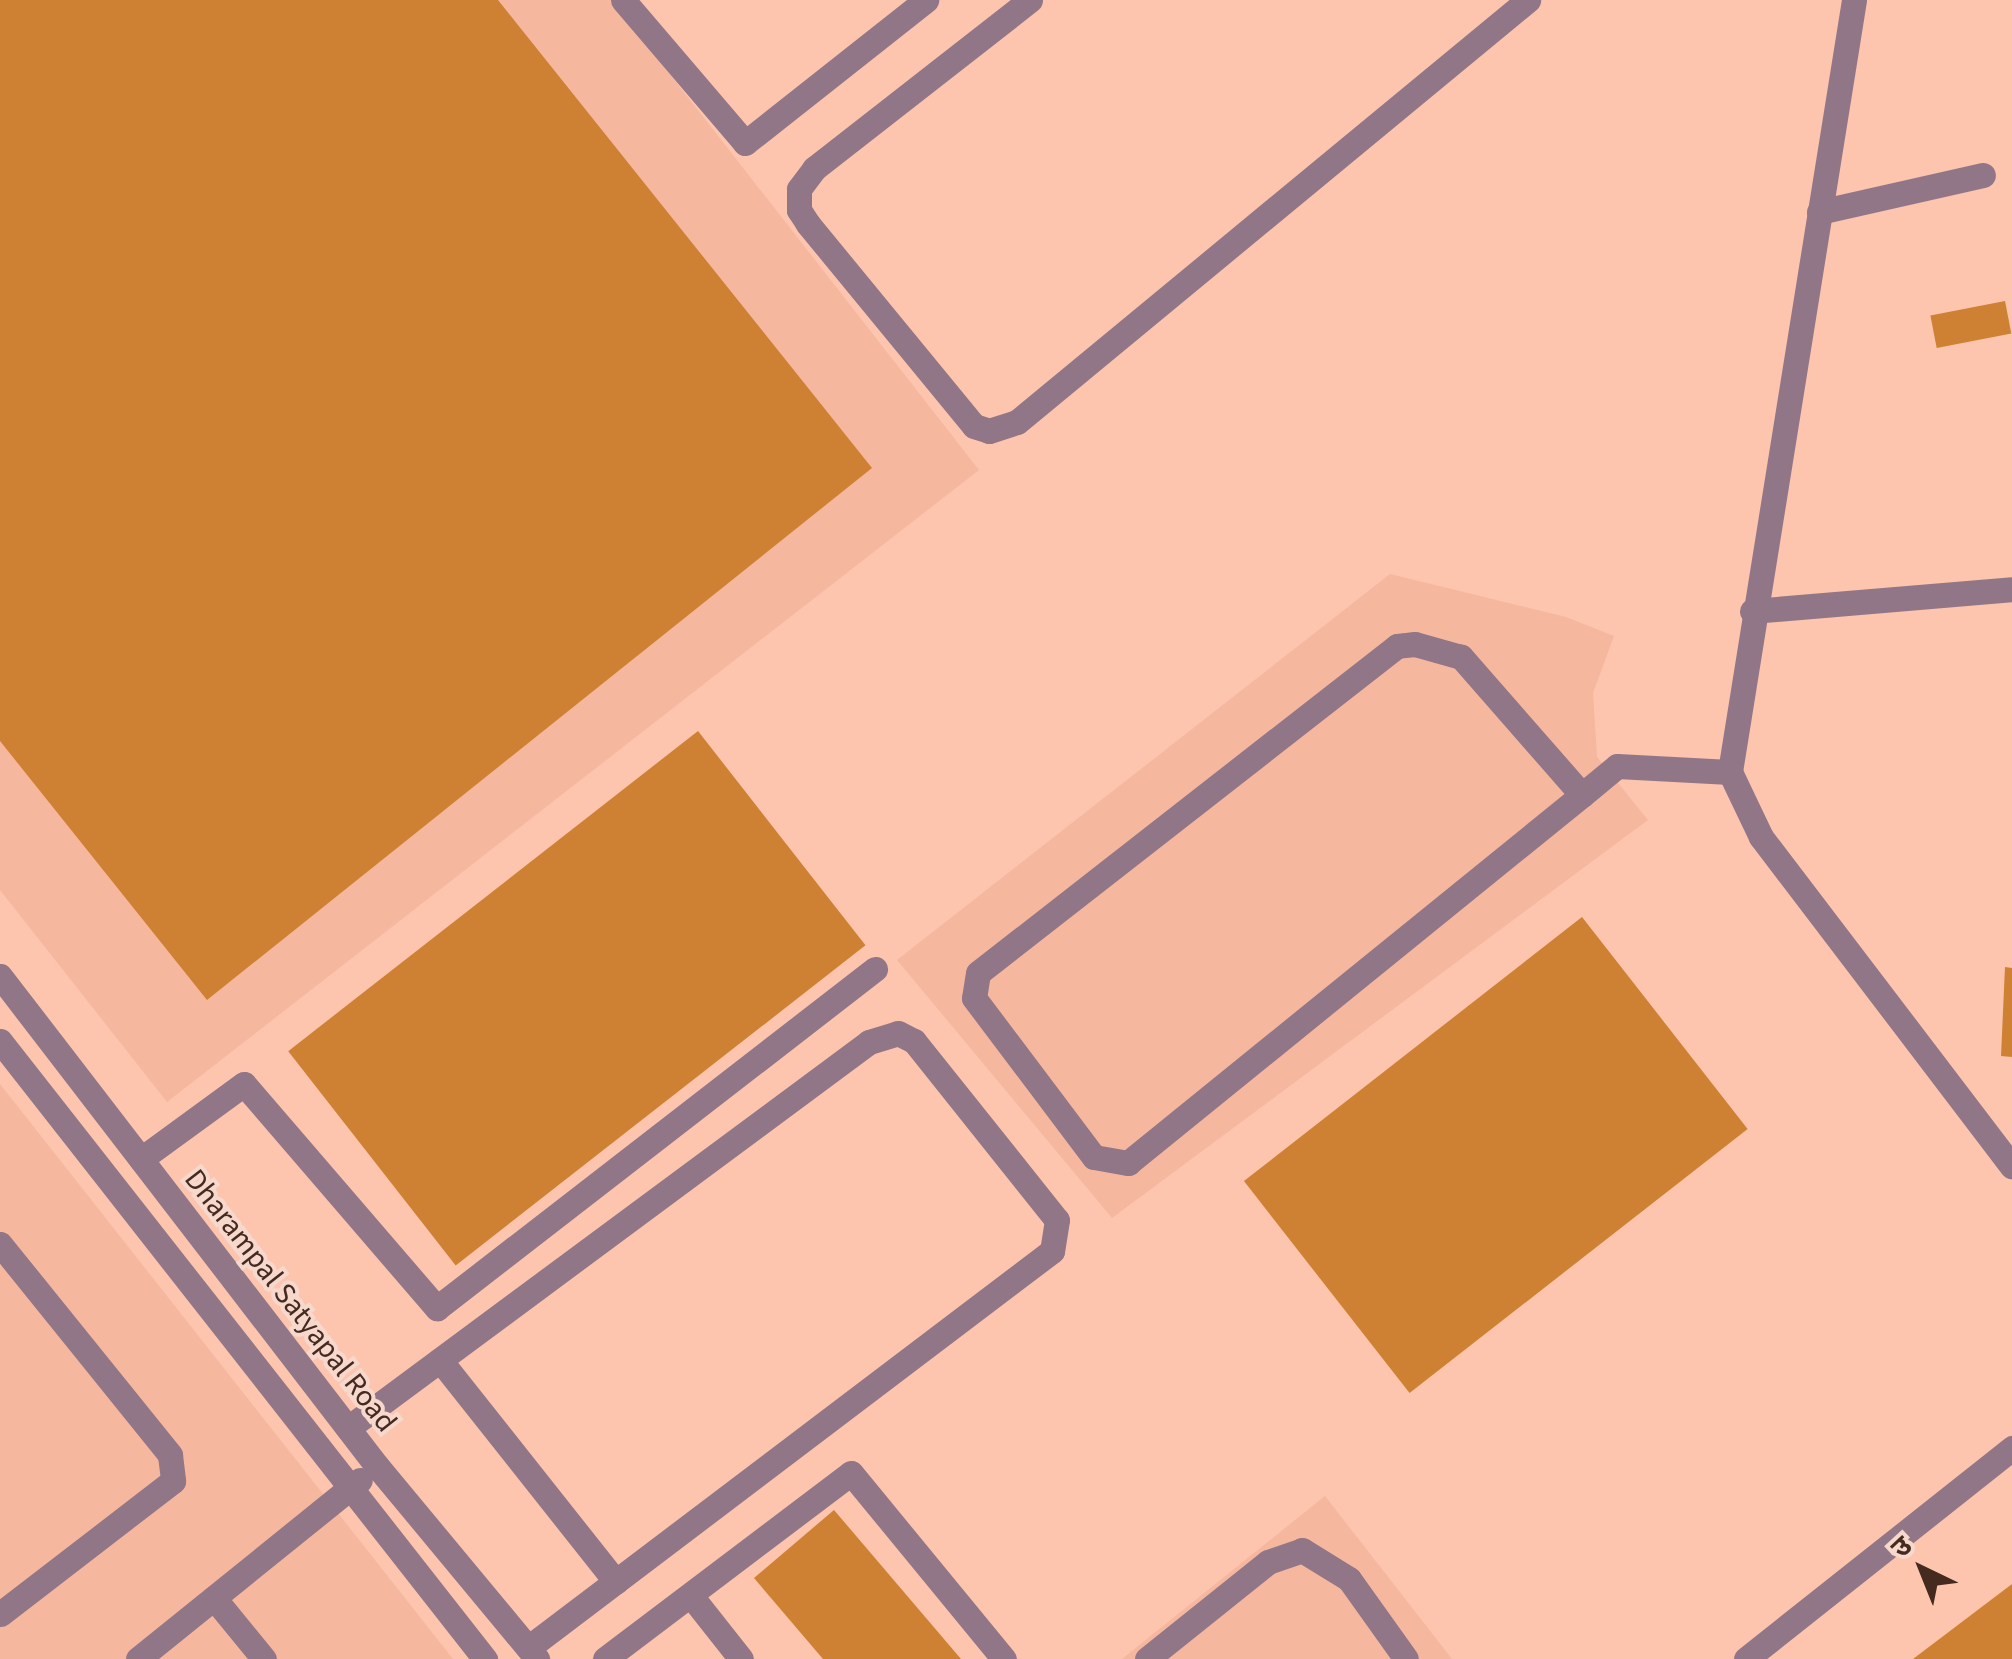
<!DOCTYPE html>
<html>
<head>
<meta charset="utf-8">
<style>
  body { margin:0 }
  #map { position:relative; width:2012px; height:1659px; overflow:hidden; background:#fdc4ae; font-family:"Source Sans 3","Noto Sans Devanagari",sans-serif }
  div>[style] { position:absolute }
  .built>* { inset:0; background:#f6b79f }
  .building>* { inset:0; background:#cf8133; transform-origin:0 0 }
  .minor>* { height:25px; margin:-12.5px; padding:0 12.5px; transform-origin:12.5px; border-radius:12.5px; background:#917687 }
  span { translate:-50% -50%; white-space:nowrap; text-align:center; line-height:1.15; -webkit-text-stroke:8px #f6d8cd; paint-order:stroke }
  .street-label { font-size:30px; color:#452a1f }
  .north { position:absolute; left:1872px; top:1519px; width:100px; height:100px; -webkit-text-stroke:8px #f6d8cd; paint-order:stroke; rotate:317deg; font-size:28px; font-weight:700; line-height:40px; text-align:center; color:#452a1f }
  .north::after { content:''; display:block; margin:auto; width:35px; height:45px; background:#452a1f; clip-path:polygon(50% 0,100% 100%,50% 72%,0 100%) }
</style>
</head>
<body>
<div id="map">
  <div class="built">
    <div style="clip-path:polygon(0 0,612px 0,979px 470px,167px 1102px,0 890px)"></div>
    <div style="clip-path:polygon(1390px 574px,1566px 617px,1614px 636px,1593px 693px,1597px 757px,1648px 820px,1112px 1218px,897px 960px)"></div>
    <div style="clip-path:polygon(0 1084px,453px 1659px,0 1659px)"></div>
    <div style="clip-path:polygon(1325px 1496px,1452px 1659px,1122px 1659px)"></div>
  </div>
  <div class="building">
    <div style="clip-path:polygon(0 0,498px 0,872px 468px,207px 1000px,0 741px)"></div>
    <div style="left:2005px;top:301px;width:33px;height:76px;rotate:79deg"></div>
    <div style="left:698px;top:731px;width:272px;height:520px;rotate:52deg"></div>
    <div style="left:1582px;top:917px;width:269px;height:429px;rotate:52deg"></div>
    <div style="clip-path:polygon(2005px 967px,2012px 968px,2012px 1057px,2001px 1056px)"></div>
    <div style="clip-path:polygon(834px 1510px,961px 1659px,823px 1659px,754px 1578px)"></div>
    <div style="clip-path:polygon(2012px 1584px,2012px 1659px,1913px 1659px)"></div>
  </div>
  <div class="minor">
    <div style="left:623px;top:0;width:188px;rotate:49.5deg"></div>
    <div style="left:745px;top:143px;width:231px;rotate:-38.3deg"></div>
    <div style="left:1030px;top:0;width:274px;rotate:142deg"></div>
    <div style="left:814px;top:169px;width:25px;rotate:127deg"></div>
    <div style="left:799px;top:189px;width:21px;rotate:90deg"></div>
    <div style="left:799px;top:210px;width:17px;rotate:57deg"></div>
    <div style="left:808px;top:224px;width:261px;rotate:50.6deg"></div>
    <div style="left:974px;top:426px;width:16px;rotate:18deg"></div>
    <div style="left:989px;top:431px;width:29px;rotate:-18deg"></div>
    <div style="left:1017px;top:422px;width:663px;rotate:-39.55deg"></div>
    <div style="left:1854px;top:0;width:782px;rotate:99.13deg"></div>
    <div style="left:1730px;top:772px;width:72px;rotate:64.5deg"></div>
    <div style="left:1761px;top:837px;width:414px;rotate:52.7deg"></div>
    <div style="left:1819px;top:212px;width:168px;rotate:-12.7deg"></div>
    <div style="left:1752px;top:611px;width:261px;rotate:-4.8deg"></div>
    <div style="left:1582px;top:795px;width:184px;rotate:-131.2deg"></div>
    <div style="left:1461px;top:657px;width:48px;rotate:-164.2deg"></div>
    <div style="left:1415px;top:644px;width:18px;rotate:174deg"></div>
    <div style="left:1397px;top:646px;width:531px;rotate:142.03deg"></div>
    <div style="left:978px;top:973px;width:25px;rotate:99deg"></div>
    <div style="left:974px;top:998px;width:199px;rotate:53deg"></div>
    <div style="left:1094px;top:1157px;width:35px;rotate:10deg"></div>
    <div style="left:1128px;top:1163px;width:584px;rotate:-39.03deg"></div>
    <div style="left:1582px;top:795px;width:45px;rotate:-39.6deg"></div>
    <div style="left:1617px;top:766px;width:113px;rotate:3deg"></div>
    <div style="left:0;top:976px;width:618px;rotate:52.43deg"></div>
    <div style="left:377px;top:1466px;width:251px;rotate:50.3deg"></div>
    <div style="left:0;top:1041px;width:786px;rotate:51.88deg"></div>
    <div style="left:141px;top:1159px;width:127px;rotate:-36.1deg"></div>
    <div style="left:244px;top:1084px;width:296px;rotate:49.3deg"></div>
    <div style="left:437px;top:1308px;width:554px;rotate:-37.74deg"></div>
    <div style="left:0;top:1244px;width:271px;rotate:51.1deg"></div>
    <div style="left:170px;top:1455px;width:26px;rotate:83deg"></div>
    <div style="left:173px;top:1481px;width:218px;rotate:142.4deg"></div>
    <div style="left:440px;top:1360px;width:283px;rotate:51.6deg"></div>
    <div style="left:348px;top:1428px;width:648px;rotate:-36.53deg"></div>
    <div style="left:869px;top:1042px;width:30px;rotate:-17deg"></div>
    <div style="left:898px;top:1033px;width:18px;rotate:27deg"></div>
    <div style="left:914px;top:1041px;width:229px;rotate:51.4deg"></div>
    <div style="left:1057px;top:1220px;width:31px;rotate:99deg"></div>
    <div style="left:1052px;top:1251px;width:657px;rotate:142.85deg"></div>
    <div style="left:692px;top:1597px;width:79px;rotate:51.7deg"></div>
    <div style="left:214px;top:1598px;width:79px;rotate:50.7deg"></div>
    <div style="left:138px;top:1659px;width:285px;rotate:-38.9deg"></div>
    <div style="left:605px;top:1659px;width:308px;rotate:-37.1deg"></div>
    <div style="left:851px;top:1473px;width:241px;rotate:50.6deg"></div>
    <div style="left:1147px;top:1659px;width:155px;rotate:-38.7deg"></div>
    <div style="left:1268px;top:1562px;width:36px;rotate:-19deg"></div>
    <div style="left:1302px;top:1550px;width:55px;rotate:31.7deg"></div>
    <div style="left:1349px;top:1579px;width:98px;rotate:54.5deg"></div>
    <div style="left:1746px;top:1659px;width:340px;rotate:-38.4deg"></div>
  </div>
  <div class="street-label">
    <span style="left:290px;top:1301px;rotate:52deg">Dharampal Satyapal Road</span>
  </div>
  <div class="north">उ</div>
</div>
</body>
</html>
